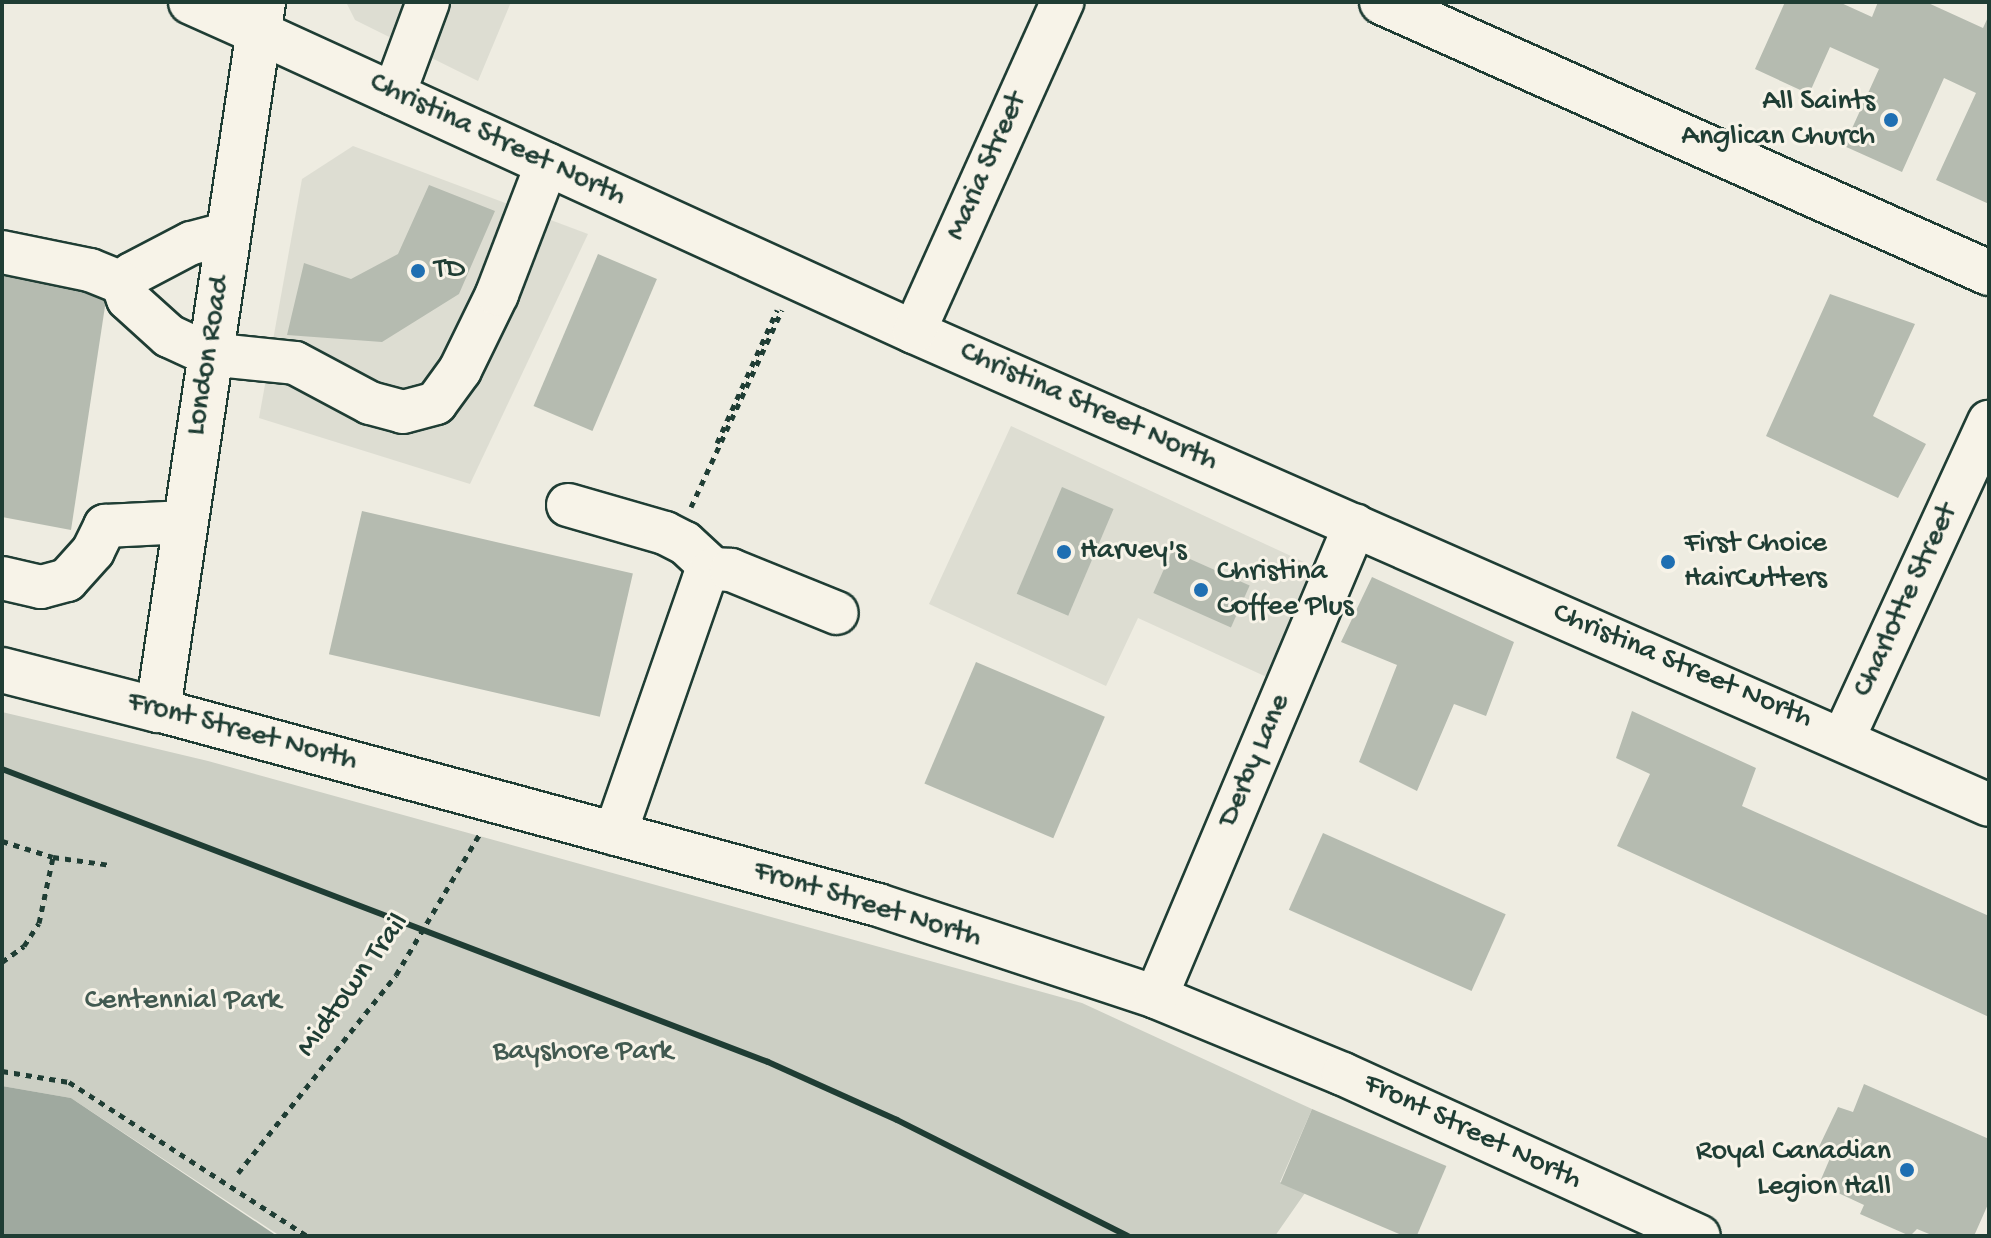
<!DOCTYPE html>
<html>
<head>
<meta charset="utf-8">
<style>
  body { margin:0 }
  #map { position:relative; width:1991px; height:1238px; overflow:hidden; background:#eeece1; font-family:"Gochi Hand",sans-serif }
  div>[style] { position:absolute }
  .built>* { inset:0; background:#ddddd2 }
  .green>* { inset:0; background:#cccfc4 }
  .water>* { inset:0; background:#9fa99f }
  .building>* { inset:0; background:#b5bbb0; transform-origin:0 0 }
  .path>* { height:5px; margin-top:-2.5px; transform-origin:0; background:repeating-linear-gradient(90deg,#1f3d34 0 6px,transparent 0 12px) }
  .roads { filter:drop-shadow(2px 0 #1f3d34) drop-shadow(-2px 0 #1f3d34) drop-shadow(0 2px #1f3d34) drop-shadow(0 -2px #1f3d34) }
  .minor>* { height:42px; margin:-21px; padding:0 21px; transform-origin:21px; border-radius:21px; background:#f7f3e8 }
  .major>* { height:44px; margin:-22px; padding:0 22px; transform-origin:22px; border-radius:22px; background:#f7f3e8 }
  .rail>* { height:6px; margin:-3px; padding:0 3px; transform-origin:3px; border-radius:3px; background:#1f3d34 }
  .dots>* { width:22px; height:22px; translate:-50% -50%; box-sizing:border-box; border:4px solid #f7f3e8; border-radius:50% }
  span { translate:-50% -50%; white-space:nowrap; text-align:center; line-height:1.15; -webkit-text-stroke:6px #f7f3e8; paint-order:stroke }
  .poi-label { font-size:30px; color:#1f3d34 }
  .right { translate:-100% -50%; text-align:right }
  .left { translate:0 -50%; text-align:left }
  .street-label { font-size:30px; color:#1f3d34 }
  .park-label { font-size:30px; color:#425a51 }
  .frame { position:absolute; inset:0; border:4px solid #1f3d34; pointer-events:none }
</style>
</head>
<body>
<div id="map">
  <div class="built">
    <div style="clip-path:polygon(346px 2px,511px 2px,478px 81px,355px 20px)"></div>
    <div style="clip-path:polygon(353px 146px,588px 234px,470px 484px,259px 418px,302px 179px)"></div>
    <div style="clip-path:polygon(1011px 426px,1321px 570px,1271px 679px,1138px 618px,1106px 686px,929px 604px)"></div>
  </div>
  <div class="green">
    <div style="clip-path:polygon(2px 712px,208px 761px,1082px 1003px,1312px 1109px,1280px 1182px,1305px 1193px,1275px 1236px,280px 1236px,71px 1098px,2px 1086px)"></div>
  </div>
  <div class="water">
    <div style="clip-path:polygon(2px 1086px,71px 1098px,277px 1236px,2px 1236px)"></div>
  </div>
  <div class="building">
    <div style="clip-path:polygon(1785px 2px,1839px 2px,1872px 17px,1878px 2px,1926px 2px,1983px 28px,1989px 15px,1989px 204px,1936px 180px,1976px 93px,1944px 78px,1902px 172px,1844px 146px,1879px 69px,1830px 47px,1809px 94px,1755px 69px)"></div>
    <div style="clip-path:polygon(429px 185px,495px 211px,459px 294px,382px 342px,287px 335px,304px 263px,351px 279px,398px 254px)"></div>
    <div style="left:598px;top:254px;width:64px;height:165px;rotate:23deg"></div>
    <div style="clip-path:polygon(2px 265px,109px 280px,71px 530px,2px 517px)"></div>
    <div style="clip-path:polygon(1830px 294px,1915px 324px,1873px 416px,1926px 444px,1898px 498px,1766px 436px)"></div>
    <div style="left:1062px;top:487px;width:56px;height:116px;rotate:23deg"></div>
    <div style="left:362px;top:511px;width:278px;height:147px;rotate:13deg"></div>
    <div style="left:1172px;top:551px;width:85px;height:46px;rotate:24deg"></div>
    <div style="clip-path:polygon(1372px 577px,1514px 642px,1486px 716px,1454px 704px,1417px 791px,1359px 762px,1397px 665px,1341px 642px)"></div>
    <div style="left:976px;top:662px;width:140px;height:132px;rotate:23deg"></div>
    <div style="clip-path:polygon(1632px 711px,1756px 768px,1742px 806px,1989px 916px,1989px 1017px,1617px 846px,1650px 774px,1616px 758px)"></div>
    <div style="left:1323px;top:833px;width:200px;height:84px;rotate:24deg"></div>
    <div style="clip-path:polygon(1864px 1084px,1989px 1139px,1989px 1202px,1974px 1236px,1934px 1236px,1917px 1229px,1910px 1236px,1860px 1214px,1864px 1205px,1819px 1184px,1831px 1156px,1817px 1151px,1838px 1107px,1853px 1112px)"></div>
    <div style="left:1312px;top:1109px;width:146px;height:81px;rotate:23deg"></div>
  </div>
  <div class="path">
    <div style="left:717px;top:443px;width:146px;rotate:-65.7deg"></div>
    <div style="left:691px;top:507px;width:217px;rotate:-65.2deg"></div>
    <div style="left:2px;top:841px;width:53px;rotate:17.4deg"></div>
    <div style="left:53px;top:857px;width:59px;rotate:7.9deg"></div>
    <div style="left:2px;top:962px;width:27px;rotate:-36deg"></div>
    <div style="left:24px;top:946px;width:27px;rotate:-57deg"></div>
    <div style="left:39px;top:923px;width:67px;rotate:-78deg"></div>
    <div style="left:2px;top:1071px;width:68px;rotate:9.3deg"></div>
    <div style="left:69px;top:1082px;width:283px;rotate:32.9deg"></div>
    <div style="left:238px;top:1173px;width:253px;rotate:-51.4deg"></div>
    <div style="left:396px;top:975px;width:163px;rotate:-59.3deg"></div>
  </div>
  <div class="roads">
    <div class="minor">
      <div style="left:258px;top:32px;width:721px;rotate:24.58deg"></div>
      <div style="left:914px;top:332px;width:1174px;rotate:23.75deg"></div>
      <div style="left:394px;top:94px;width:98px;rotate:-69.7deg"></div>
      <div style="left:229px;top:233px;width:39px;rotate:165deg"></div>
      <div style="left:191px;top:243px;width:67px;rotate:152.3deg"></div>
      <div style="left:132px;top:274px;width:13px;rotate:138deg"></div>
      <div style="left:122px;top:283px;width:17px;rotate:69deg"></div>
      <div style="left:128px;top:299px;width:55px;rotate:42.1deg"></div>
      <div style="left:169px;top:336px;width:43px;rotate:24.8deg"></div>
      <div style="left:208px;top:354px;width:87px;rotate:5.9deg"></div>
      <div style="left:295px;top:363px;width:85px;rotate:28.1deg"></div>
      <div style="left:370px;top:403px;width:34px;rotate:15deg"></div>
      <div style="left:403px;top:412px;width:34px;rotate:-15deg"></div>
      <div style="left:436px;top:403px;width:41px;rotate:-54deg"></div>
      <div style="left:460px;top:370px;width:85px;rotate:-64deg"></div>
      <div style="left:497px;top:294px;width:139px;rotate:-69deg"></div>
      <div style="left:2px;top:252px;width:90px;rotate:11.6deg"></div>
      <div style="left:90px;top:270px;width:35px;rotate:22deg"></div>
      <div style="left:914px;top:332px;width:362px;rotate:-65.8deg"></div>
      <div style="left:568px;top:505px;width:101px;rotate:16.1deg"></div>
      <div style="left:665px;top:533px;width:22px;rotate:27deg"></div>
      <div style="left:685px;top:543px;width:38px;rotate:43deg"></div>
      <div style="left:2px;top:578px;width:40px;rotate:13deg"></div>
      <div style="left:41px;top:587px;width:27px;rotate:-15deg"></div>
      <div style="left:67px;top:580px;width:39px;rotate:-48deg"></div>
      <div style="left:93px;top:551px;width:28px;rotate:-64deg"></div>
      <div style="left:105px;top:526px;width:81px;rotate:-2.8deg"></div>
      <div style="left:158px;top:710px;width:746px;rotate:15.15deg"></div>
      <div style="left:878px;top:905px;width:293px;rotate:18.3deg"></div>
      <div style="left:1156px;top:997px;width:202px;rotate:22.4deg"></div>
      <div style="left:1343px;top:1074px;width:391px;rotate:24.5deg"></div>
      <div style="left:1844px;top:737px;width:347px;rotate:-65.3deg"></div>
      <div style="left:615px;top:834px;width:270px;rotate:-70.8deg"></div>
      <div style="left:704px;top:579px;width:13px;rotate:-48deg"></div>
      <div style="left:713px;top:569px;width:18px;rotate:3deg"></div>
      <div style="left:731px;top:570px;width:114px;rotate:22.1deg"></div>
      <div style="left:1156px;top:997px;width:512px;rotate:-67.14deg"></div>
    </div>
    <div class="major">
      <div style="left:191px;top:2px;width:73px;rotate:24.1deg"></div>
      <div style="left:1382px;top:2px;width:665px;rotate:24.06deg"></div>
      <div style="left:2px;top:670px;width:161px;rotate:14.4deg"></div>
      <div style="left:158px;top:710px;width:716px;rotate:-81.56deg"></div>
    </div>
  </div>
  <div class="rail">
    <div style="left:2px;top:769px;width:820px;rotate:20.93deg"></div>
    <div style="left:768px;top:1062px;width:141px;rotate:24.2deg"></div>
    <div style="left:897px;top:1120px;width:258px;rotate:26.7deg"></div>
  </div>
  <div class="dots">
    <div style="left:1891px;top:120px;background:#1f6fb2"></div>
    <div style="left:418px;top:271px;background:#1f6fb2"></div>
    <div style="left:1064px;top:552px;background:#1f6fb2"></div>
    <div style="left:1668px;top:562px;background:#1f6fb2"></div>
    <div style="left:1201px;top:590px;background:#1f6fb2"></div>
    <div style="left:1907px;top:1170px;background:#1f6fb2"></div>
  </div>
  <div class="poi-label">
    <span class="right" style="left:1875px;top:120px">All Saints<br>Anglican Church</span>
    <span class="left" style="left:434px;top:271px">TD</span>
    <span class="left" style="left:1684px;top:562px">First Choice<br>HairCutters</span>
    <span class="left" style="left:1080px;top:552px">Harvey's</span>
    <span class="left" style="left:1217px;top:590px">Christina<br>Coffee Plus</span>
    <span class="right" style="left:1891px;top:1170px">Royal Canadian<br>Legion Hall</span>
  </div>
  <div class="street-label">
    <span style="left:497px;top:141px;rotate:25deg">Christina Street North</span>
    <span style="left:988px;top:167px;rotate:-66deg">Maria Street</span>
    <span style="left:210px;top:356px;rotate:-81deg">London Road</span>
    <span style="left:1088px;top:408px;rotate:24deg">Christina Street North</span>
    <span style="left:1907px;top:601px;rotate:-65deg">Charlotte Street</span>
    <span style="left:1682px;top:667px;rotate:23deg">Christina Street North</span>
    <span style="left:242px;top:733px;rotate:15deg">Front Street North</span>
    <span style="left:1256px;top:761px;rotate:-67deg">Derby Lane</span>
    <span style="left:867px;top:906px;rotate:17deg">Front Street North</span>
    <span style="left:354px;top:986px;rotate:-54deg">Midtown Trail</span>
    <span style="left:1472px;top:1133px;rotate:25deg">Front Street North</span>
  </div>
  <div class="park-label">
    <span style="left:183px;top:1002px">Centennial Park</span>
    <span style="left:583px;top:1053px">Bayshore Park</span>
  </div>
  <div class="frame"></div>
</div>
</body>
</html>
